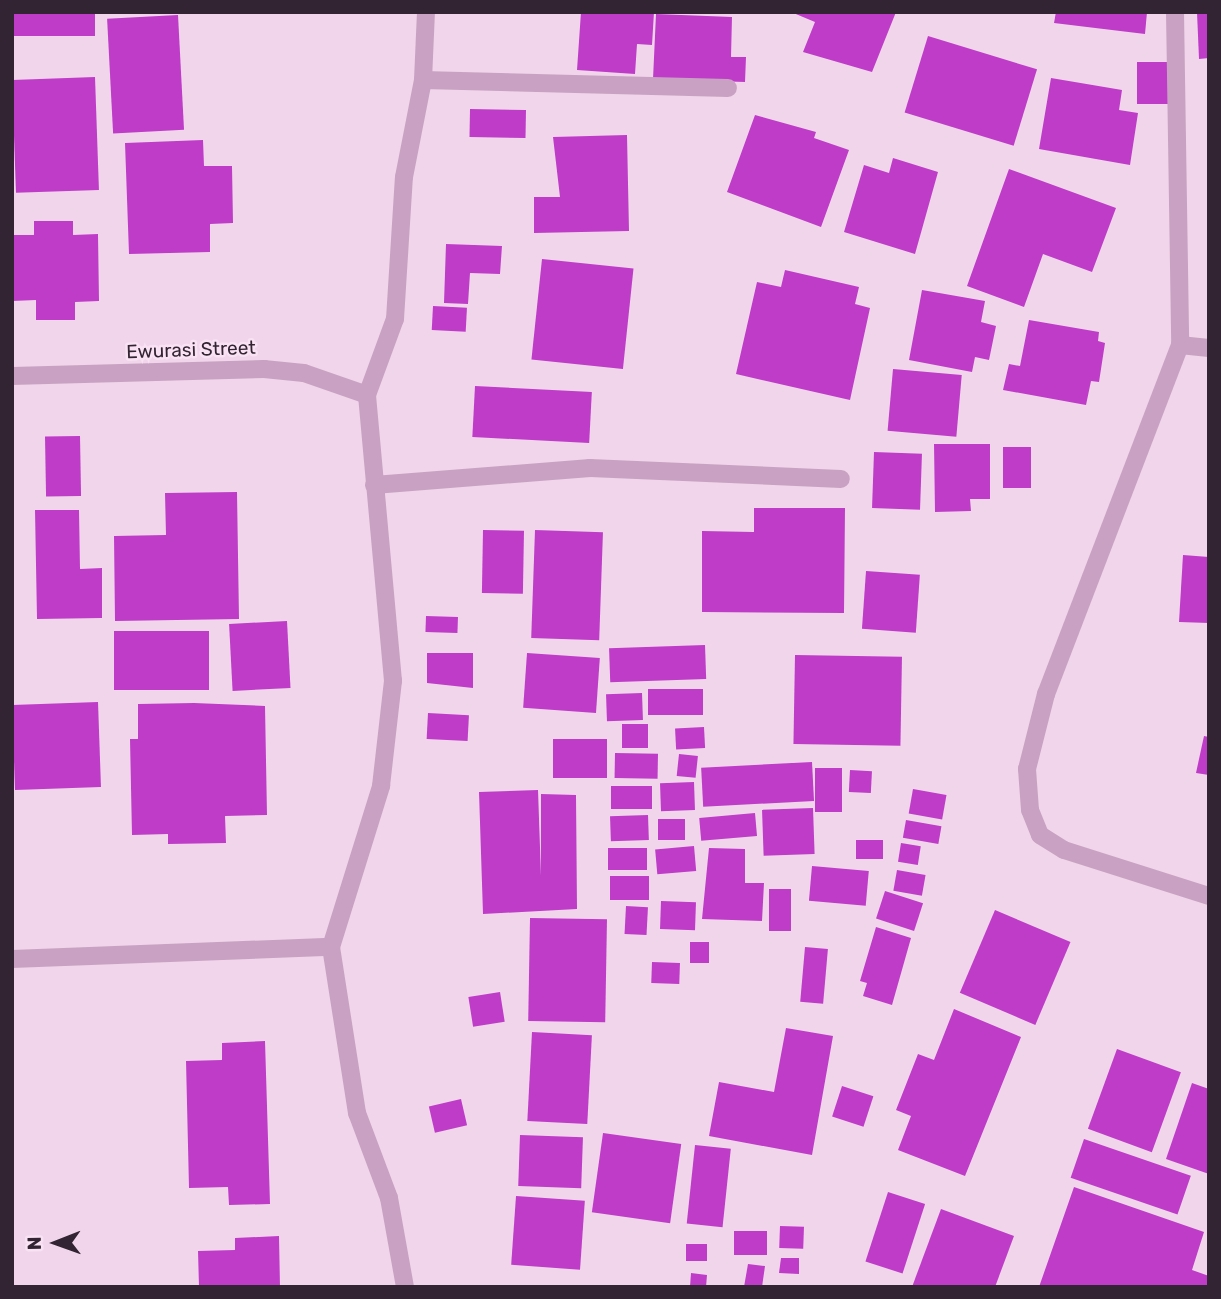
<!DOCTYPE html>
<html>
<head>
<meta charset="utf-8">
<style>
  body { margin:0 }
  #map { position:relative; width:1221px; height:1299px; overflow:hidden; background:#f1d6eb; font-family:Rubik,sans-serif }
  div>[style] { position:absolute }
  .building>* { inset:0; background:#be3cc8; transform-origin:0 0 }
  .service>* { height:18px; margin:-9px; padding:0 9px; transform-origin:9px; border-radius:9px; background:#c9a2c3 }
  .minor>* { height:18px; margin:-9px; padding:0 9px; transform-origin:9px; border-radius:9px; background:#c9a2c3 }
  span { translate:-50% -50%; white-space:nowrap; text-align:center; line-height:1.15; -webkit-text-stroke:5px #f9e2f4; paint-order:stroke }
  .street-label { font-size:19px; color:#332433 }
  .frame { position:absolute; inset:0; border:14px solid #332433; pointer-events:none }
  .north { position:absolute; left:21px; top:1208px; width:70px; height:70px; -webkit-text-stroke:5px #f9e2f4; paint-order:stroke; rotate:269deg; font-size:19px; font-weight:700; line-height:28px; text-align:center; color:#332433 }
  .north::after { content:''; display:block; margin:auto; width:24px; height:32px; background:#332433; clip-path:polygon(50% 0,100% 100%,50% 72%,0 100%) }
</style>
</head>
<body>
<div id="map">
  <div class="building">
    <div style="left:12px;top:12px;width:83px;height:24px"></div>
    <div style="clip-path:polygon(581px 12px,654px 12px,652px 45px,637px 44px,635px 74px,577px 70px)"></div>
    <div style="clip-path:polygon(791px 12px,896px 12px,872px 72px,803px 52px,815px 22px)"></div>
    <div style="clip-path:polygon(1056px 12px,1147px 12px,1145px 34px,1054px 23px)"></div>
    <div style="clip-path:polygon(1197px 12px,1209px 12px,1209px 58px,1199px 59px)"></div>
    <div style="clip-path:polygon(656px 14px,732px 17px,731px 57px,746px 57px,745px 82px,653px 79px)"></div>
    <div style="left:178px;top:15px;width:115px;height:71px;rotate:87deg"></div>
    <div style="left:928px;top:36px;width:114px;height:80px;rotate:17deg"></div>
    <div style="left:1137px;top:62px;width:35px;height:42px"></div>
    <div style="left:95px;top:77px;width:113px;height:83px;rotate:88deg"></div>
    <div style="clip-path:polygon(1051px 78px,1122px 90px,1119px 110px,1138px 113px,1130px 165px,1039px 149px)"></div>
    <div style="left:470px;top:109px;width:56px;height:28px;rotate:1deg"></div>
    <div style="clip-path:polygon(755px 115px,816px 132px,814px 138px,849px 150px,821px 227px,727px 192px)"></div>
    <div style="clip-path:polygon(627px 135px,629px 231px,534px 233px,534px 197px,560px 197px,553px 137px)"></div>
    <div style="clip-path:polygon(203px 140px,204px 166px,232px 166px,233px 223px,210px 224px,210px 252px,129px 254px,125px 143px)"></div>
    <div style="clip-path:polygon(893px 158px,938px 172px,915px 254px,844px 232px,864px 165px,889px 173px)"></div>
    <div style="clip-path:polygon(1009px 169px,1116px 208px,1092px 272px,1043px 254px,1024px 307px,967px 286px)"></div>
    <div style="clip-path:polygon(34px 221px,73px 221px,73px 235px,98px 234px,99px 301px,75px 302px,75px 320px,36px 320px,36px 300px,12px 301px,12px 235px,34px 235px)"></div>
    <div style="clip-path:polygon(446px 244px,502px 246px,500px 274px,470px 273px,468px 304px,444px 303px)"></div>
    <div style="left:542px;top:259px;width:92px;height:101px;rotate:6deg"></div>
    <div style="clip-path:polygon(785px 270px,859px 287px,855px 304px,870px 308px,850px 400px,736px 374px,757px 282px,781px 287px)"></div>
    <div style="clip-path:polygon(922px 290px,985px 301px,981px 322px,996px 326px,989px 360px,975px 357px,972px 372px,909px 360px)"></div>
    <div style="left:433px;top:306px;width:34px;height:24px;rotate:3deg"></div>
    <div style="clip-path:polygon(1029px 320px,1099px 332px,1098px 341px,1105px 343px,1099px 382px,1091px 381px,1086px 405px,1003px 390px,1009px 364px,1020px 366px)"></div>
    <div style="left:893px;top:369px;width:69px;height:62px;rotate:5deg"></div>
    <div style="left:475px;top:386px;width:117px;height:51px;rotate:3deg"></div>
    <div style="left:80px;top:436px;width:60px;height:35px;rotate:89deg"></div>
    <div style="clip-path:polygon(934px 444px,990px 444px,990px 499px,970px 499px,971px 511px,935px 512px)"></div>
    <div style="left:1031px;top:447px;width:41px;height:28px;rotate:90deg"></div>
    <div style="left:874px;top:452px;width:48px;height:56px;rotate:2deg"></div>
    <div style="clip-path:polygon(237px 492px,239px 619px,115px 621px,114px 536px,166px 535px,165px 493px)"></div>
    <div style="clip-path:polygon(754px 508px,845px 508px,844px 613px,702px 612px,702px 531px,754px 532px)"></div>
    <div style="clip-path:polygon(35px 510px,79px 510px,80px 569px,102px 568px,102px 618px,37px 619px)"></div>
    <div style="left:483px;top:530px;width:41px;height:63px;rotate:1deg"></div>
    <div style="left:535px;top:530px;width:68px;height:108px;rotate:2deg"></div>
    <div style="clip-path:polygon(1183px 555px,1209px 557px,1209px 623px,1179px 622px)"></div>
    <div style="left:866px;top:571px;width:54px;height:58px;rotate:4deg"></div>
    <div style="left:426px;top:616px;width:32px;height:16px;rotate:2deg"></div>
    <div style="left:287px;top:621px;width:67px;height:58px;rotate:87deg"></div>
    <div style="left:209px;top:631px;width:59px;height:95px;rotate:90deg"></div>
    <div style="left:705px;top:645px;width:34px;height:96px;rotate:88deg"></div>
    <div style="clip-path:polygon(427px 653px,473px 653px,473px 688px,427px 683px)"></div>
    <div style="left:527px;top:653px;width:73px;height:55px;rotate:4deg"></div>
    <div style="left:795px;top:655px;width:107px;height:89px;rotate:1deg"></div>
    <div style="left:703px;top:689px;width:26px;height:55px;rotate:90deg"></div>
    <div style="left:642px;top:693px;width:27px;height:36px;rotate:88deg"></div>
    <div style="left:98px;top:702px;width:85px;height:86px;rotate:88deg"></div>
    <div style="clip-path:polygon(194px 703px,265px 706px,267px 815px,225px 816px,226px 843px,168px 844px,168px 834px,132px 835px,130px 739px,138px 739px,138px 704px)"></div>
    <div style="left:428px;top:713px;width:41px;height:26px;rotate:3deg"></div>
    <div style="left:622px;top:724px;width:26px;height:24px"></div>
    <div style="left:704px;top:727px;width:21px;height:29px;rotate:87deg"></div>
    <div style="clip-path:polygon(1204px 736px,1209px 737px,1209px 775px,1196px 773px)"></div>
    <div style="left:553px;top:739px;width:54px;height:39px"></div>
    <div style="left:615px;top:753px;width:43px;height:25px;rotate:1deg"></div>
    <div style="left:679px;top:754px;width:19px;height:22px;rotate:6deg"></div>
    <div style="left:812px;top:762px;width:39px;height:111px;rotate:87deg"></div>
    <div style="left:815px;top:768px;width:27px;height:44px"></div>
    <div style="left:850px;top:770px;width:22px;height:22px;rotate:3deg"></div>
    <div style="left:694px;top:782px;width:28px;height:34px;rotate:88deg"></div>
    <div style="left:611px;top:786px;width:41px;height:23px"></div>
    <div style="left:913px;top:789px;width:34px;height:25px;rotate:10deg"></div>
    <div style="clip-path:polygon(538px 790px,541px 876px,541px 794px,576px 795px,577px 909px,483px 914px,479px 792px)"></div>
    <div style="left:813px;top:808px;width:46px;height:51px;rotate:88deg"></div>
    <div style="left:755px;top:813px;width:23px;height:56px;rotate:85deg"></div>
    <div style="left:648px;top:815px;width:25px;height:38px;rotate:88deg"></div>
    <div style="left:685px;top:819px;width:21px;height:27px;rotate:90deg"></div>
    <div style="left:906px;top:820px;width:36px;height:18px;rotate:10deg"></div>
    <div style="left:856px;top:840px;width:27px;height:19px"></div>
    <div style="left:901px;top:843px;width:20px;height:19px;rotate:9deg"></div>
    <div style="left:694px;top:846px;width:25px;height:39px;rotate:85deg"></div>
    <div style="left:647px;top:848px;width:22px;height:39px;rotate:90deg"></div>
    <div style="clip-path:polygon(709px 848px,745px 849px,745px 883px,764px 883px,762px 921px,702px 919px)"></div>
    <div style="left:812px;top:866px;width:57px;height:35px;rotate:5deg"></div>
    <div style="left:897px;top:870px;width:29px;height:21px;rotate:10deg"></div>
    <div style="left:610px;top:876px;width:39px;height:24px"></div>
    <div style="left:769px;top:889px;width:22px;height:42px"></div>
    <div style="left:885px;top:891px;width:40px;height:29px;rotate:18deg"></div>
    <div style="left:661px;top:901px;width:35px;height:28px;rotate:2deg"></div>
    <div style="left:626px;top:906px;width:22px;height:28px;rotate:3deg"></div>
    <div style="left:995px;top:910px;width:82px;height:90px;rotate:23deg"></div>
    <div style="left:530px;top:918px;width:77px;height:103px;rotate:1deg"></div>
    <div style="clip-path:polygon(876px 927px,911px 938px,892px 1005px,863px 996px,867px 983px,860px 981px)"></div>
    <div style="left:690px;top:942px;width:19px;height:21px"></div>
    <div style="left:805px;top:947px;width:23px;height:55px;rotate:5deg"></div>
    <div style="left:652px;top:962px;width:28px;height:21px;rotate:2deg"></div>
    <div style="left:500px;top:992px;width:30px;height:32px;rotate:81deg"></div>
    <div style="clip-path:polygon(954px 1009px,1021px 1037px,965px 1176px,898px 1150px,911px 1116px,896px 1110px,918px 1054px,934px 1060px)"></div>
    <div style="clip-path:polygon(786px 1028px,833px 1036px,812px 1155px,709px 1136px,719px 1082px,774px 1092px)"></div>
    <div style="left:532px;top:1032px;width:60px;height:89px;rotate:3deg"></div>
    <div style="clip-path:polygon(265px 1041px,270px 1204px,229px 1205px,228px 1187px,189px 1188px,186px 1061px,222px 1060px,222px 1043px)"></div>
    <div style="left:1117px;top:1049px;width:68px;height:85px;rotate:20deg"></div>
    <div style="clip-path:polygon(1192px 1083px,1209px 1089px,1209px 1174px,1166px 1159px)"></div>
    <div style="left:842px;top:1086px;width:33px;height:32px;rotate:18deg"></div>
    <div style="left:461px;top:1099px;width:27px;height:33px;rotate:77deg"></div>
    <div style="left:603px;top:1133px;width:79px;height:80px;rotate:8deg"></div>
    <div style="left:520px;top:1135px;width:63px;height:51px;rotate:2deg"></div>
    <div style="left:1084px;top:1139px;width:113px;height:41px;rotate:19deg"></div>
    <div style="left:695px;top:1145px;width:36px;height:79px;rotate:6deg"></div>
    <div style="clip-path:polygon(1074px 1187px,1204px 1232px,1192px 1270px,1209px 1276px,1209px 1287px,1039px 1287px)"></div>
    <div style="left:888px;top:1192px;width:39px;height:73px;rotate:18deg"></div>
    <div style="left:516px;top:1196px;width:69px;height:69px;rotate:4deg"></div>
    <div style="clip-path:polygon(941px 1209px,1014px 1236px,995px 1287px,912px 1287px)"></div>
    <div style="left:780px;top:1226px;width:24px;height:22px;rotate:2deg"></div>
    <div style="left:734px;top:1231px;width:33px;height:24px"></div>
    <div style="clip-path:polygon(279px 1236px,280px 1287px,199px 1287px,198px 1251px,235px 1250px,235px 1238px)"></div>
    <div style="left:707px;top:1244px;width:17px;height:21px;rotate:90deg"></div>
    <div style="clip-path:polygon(781px 1258px,799px 1258px,799px 1274px,779px 1273px)"></div>
    <div style="clip-path:polygon(748px 1264px,765px 1266px,762px 1287px,744px 1287px)"></div>
    <div style="clip-path:polygon(691px 1273px,707px 1275px,706px 1287px,690px 1287px)"></div>
  </div>
  <div class="service">
    <div style="left:423px;top:80px;width:305px;rotate:1.5deg"></div>
    <div style="left:374px;top:485px;width:217px;rotate:-4.5deg"></div>
    <div style="left:590px;top:468px;width:251px;rotate:2.5deg"></div>
  </div>
  <div class="minor">
    <div style="left:1175px;top:12px;width:333px;rotate:89.1deg"></div>
    <div style="left:1180px;top:345px;width:374px;rotate:111deg"></div>
    <div style="left:1046px;top:694px;width:77px;rotate:104.2deg"></div>
    <div style="left:1027px;top:769px;width:41px;rotate:85.8deg"></div>
    <div style="left:1030px;top:810px;width:27px;rotate:68deg"></div>
    <div style="left:1040px;top:835px;width:28px;rotate:32deg"></div>
    <div style="left:1064px;top:850px;width:152px;rotate:17.6deg"></div>
    <div style="left:1180px;top:345px;width:29px;rotate:6deg"></div>
    <div style="left:12px;top:376px;width:252px;rotate:-1.6deg"></div>
    <div style="left:264px;top:369px;width:40px;rotate:5.7deg"></div>
    <div style="left:304px;top:373px;width:67px;rotate:19.2deg"></div>
    <div style="left:12px;top:959px;width:319px;rotate:-2.2deg"></div>
    <div style="left:405px;top:1287px;width:90px;rotate:-100.2deg"></div>
    <div style="left:389px;top:1198px;width:91px;rotate:-110.6deg"></div>
    <div style="left:357px;top:1113px;width:168px;rotate:-98.9deg"></div>
    <div style="left:331px;top:947px;width:169px;rotate:-72.7deg"></div>
    <div style="left:381px;top:786px;width:106px;rotate:-83.5deg"></div>
    <div style="left:393px;top:681px;width:287px;rotate:-95.2deg"></div>
    <div style="left:367px;top:395px;width:81px;rotate:-69.8deg"></div>
    <div style="left:395px;top:319px;width:142px;rotate:-86.4deg"></div>
    <div style="left:404px;top:177px;width:99px;rotate:-78.9deg"></div>
    <div style="left:423px;top:80px;width:68px;rotate:-87.5deg"></div>
  </div>
  <div class="street-label">
    <span style="left:191px;top:350px;rotate:-2deg">Ewurasi Street</span>
  </div>
  <div class="frame"></div>
  <div class="north">N</div>
</div>
</body>
</html>
